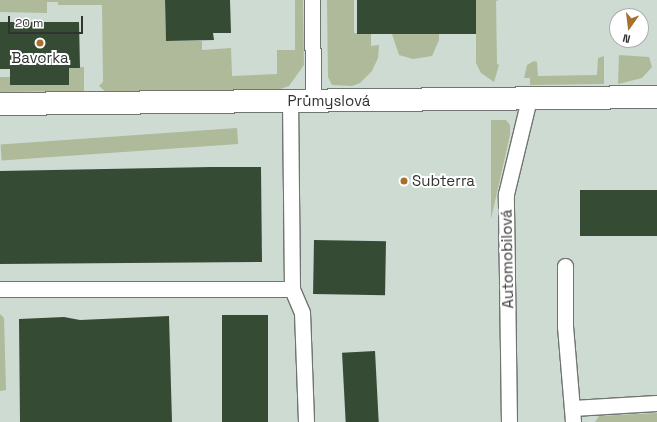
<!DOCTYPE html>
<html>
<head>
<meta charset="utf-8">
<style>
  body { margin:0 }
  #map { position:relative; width:657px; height:422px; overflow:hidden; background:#e0e7e3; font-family:"Space Grotesk",sans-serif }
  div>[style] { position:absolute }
  .built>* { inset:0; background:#cddbd2 }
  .green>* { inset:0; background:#aeba9a; transform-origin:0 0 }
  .building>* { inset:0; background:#364b34; transform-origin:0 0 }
  .roads { filter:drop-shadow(1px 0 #6f7571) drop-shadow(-1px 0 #6f7571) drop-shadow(0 1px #6f7571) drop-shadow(0 -1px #6f7571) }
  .service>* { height:15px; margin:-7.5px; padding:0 7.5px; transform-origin:7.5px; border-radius:7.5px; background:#fff }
  .minor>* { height:22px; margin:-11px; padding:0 11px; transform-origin:11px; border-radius:11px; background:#fff }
  .dots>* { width:11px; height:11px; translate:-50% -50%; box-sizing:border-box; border:2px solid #fff; border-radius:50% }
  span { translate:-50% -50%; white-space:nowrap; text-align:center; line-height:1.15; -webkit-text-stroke:4px #fff; paint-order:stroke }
  .poi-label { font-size:15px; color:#313332 }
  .left { translate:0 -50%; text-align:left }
  .street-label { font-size:15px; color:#313332 }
  .north { position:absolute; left:609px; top:8px; width:40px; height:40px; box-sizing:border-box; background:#fff; border:1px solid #adadad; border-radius:50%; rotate:194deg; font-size:11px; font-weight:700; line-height:16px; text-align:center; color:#313332 }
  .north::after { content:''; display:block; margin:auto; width:14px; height:18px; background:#a7712b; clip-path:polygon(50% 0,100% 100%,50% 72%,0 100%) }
  .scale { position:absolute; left:8px; top:16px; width:75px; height:18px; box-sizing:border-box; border:2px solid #313332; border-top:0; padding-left:5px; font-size:12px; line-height:14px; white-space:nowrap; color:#313332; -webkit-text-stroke:3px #fff; paint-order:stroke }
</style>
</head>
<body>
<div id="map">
  <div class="built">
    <div style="clip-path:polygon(evenodd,0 0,657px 0,657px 422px,0 422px,0 0,617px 16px,641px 16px,641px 40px,617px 40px,617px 16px)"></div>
  </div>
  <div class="green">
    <div style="clip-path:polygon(0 0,165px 0,166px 41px,202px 41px,202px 50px,231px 48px,232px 76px,277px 74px,277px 50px,295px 50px,295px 0,303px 0,304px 65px,289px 86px,277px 90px,106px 92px,99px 86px,103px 82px,102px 5px,58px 5px,58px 2px,47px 2px,47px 13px,0 12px)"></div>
    <div style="clip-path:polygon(327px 0,354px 0,354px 33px,371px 33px,371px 46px,379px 45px,378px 58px,372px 71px,360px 83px,352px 86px,332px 85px,328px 77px)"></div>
    <div style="clip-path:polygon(476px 0,499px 0,496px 1px,497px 64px,499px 65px,494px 82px,481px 73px,476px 63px)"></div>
    <div style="clip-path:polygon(439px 33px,439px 40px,432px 56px,413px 59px,399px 55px,392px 34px)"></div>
    <div style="clip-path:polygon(619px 55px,649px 57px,652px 67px,642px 78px,618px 84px)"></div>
    <div style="clip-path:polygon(604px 56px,604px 84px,530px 85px,530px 78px,524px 78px,527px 65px,534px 61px,537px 62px,538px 76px,597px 75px,598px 58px)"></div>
    <div style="clip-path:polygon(69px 67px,84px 67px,84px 91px,0 92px,0 77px,10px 77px,10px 85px,69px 85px)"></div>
    <div style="clip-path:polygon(491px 120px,506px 120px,510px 125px,510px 135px,491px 219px)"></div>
    <div style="left:237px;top:128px;width:16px;height:237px;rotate:86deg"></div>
    <div style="clip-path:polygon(0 314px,4px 318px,6px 390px,0 391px)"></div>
    <div style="clip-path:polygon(657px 413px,657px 422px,595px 422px,599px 416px)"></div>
  </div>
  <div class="building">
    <div style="clip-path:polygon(165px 0,230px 0,231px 33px,213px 33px,214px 40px,166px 41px)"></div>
    <div style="left:357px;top:0;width:119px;height:34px"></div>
    <div style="clip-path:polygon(0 22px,79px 22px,80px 68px,69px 68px,69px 85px,10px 85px,10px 69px,0 69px)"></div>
    <div style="clip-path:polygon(211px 167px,261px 167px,262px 262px,0 264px,0 171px)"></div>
    <div style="left:657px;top:190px;width:46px;height:77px;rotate:90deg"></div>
    <div style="left:314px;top:240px;width:72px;height:54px;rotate:1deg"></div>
    <div style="left:222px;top:315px;width:46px;height:107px"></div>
    <div style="clip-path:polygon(169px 316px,172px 422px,20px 422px,19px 319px,64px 317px,80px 320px)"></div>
    <div style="left:375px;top:351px;width:71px;height:33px;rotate:87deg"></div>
  </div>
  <div class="roads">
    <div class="service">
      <div style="left:312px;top:0;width:101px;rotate:89.4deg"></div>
      <div style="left:565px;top:266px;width:60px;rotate:90deg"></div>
      <div style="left:565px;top:326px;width:96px;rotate:85.2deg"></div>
      <div style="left:0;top:289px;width:292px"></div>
      <div style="left:292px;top:289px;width:188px;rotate:-90.6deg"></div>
      <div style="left:292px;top:289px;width:25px;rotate:67deg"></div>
      <div style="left:302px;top:312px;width:110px;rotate:87.9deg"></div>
      <div style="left:572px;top:408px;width:85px;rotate:-3.4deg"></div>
      <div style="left:509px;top:422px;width:228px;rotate:-90.8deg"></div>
      <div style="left:506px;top:194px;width:98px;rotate:-76.4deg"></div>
    </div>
    <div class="minor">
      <div style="left:0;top:104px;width:657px;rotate:-0.61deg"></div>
    </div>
  </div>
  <div class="dots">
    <div style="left:40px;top:43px;background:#a7712b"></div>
    <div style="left:404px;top:181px;background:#a7712b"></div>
  </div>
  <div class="poi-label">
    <span style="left:40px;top:58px">Bavorka</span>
    <span class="left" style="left:412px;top:181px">Subterra</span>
  </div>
  <div class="street-label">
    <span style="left:329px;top:101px">Průmyslová</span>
    <span style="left:507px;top:259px;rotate:-91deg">Automobilová</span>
  </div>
  <div class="north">N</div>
  <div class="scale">20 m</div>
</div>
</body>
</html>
